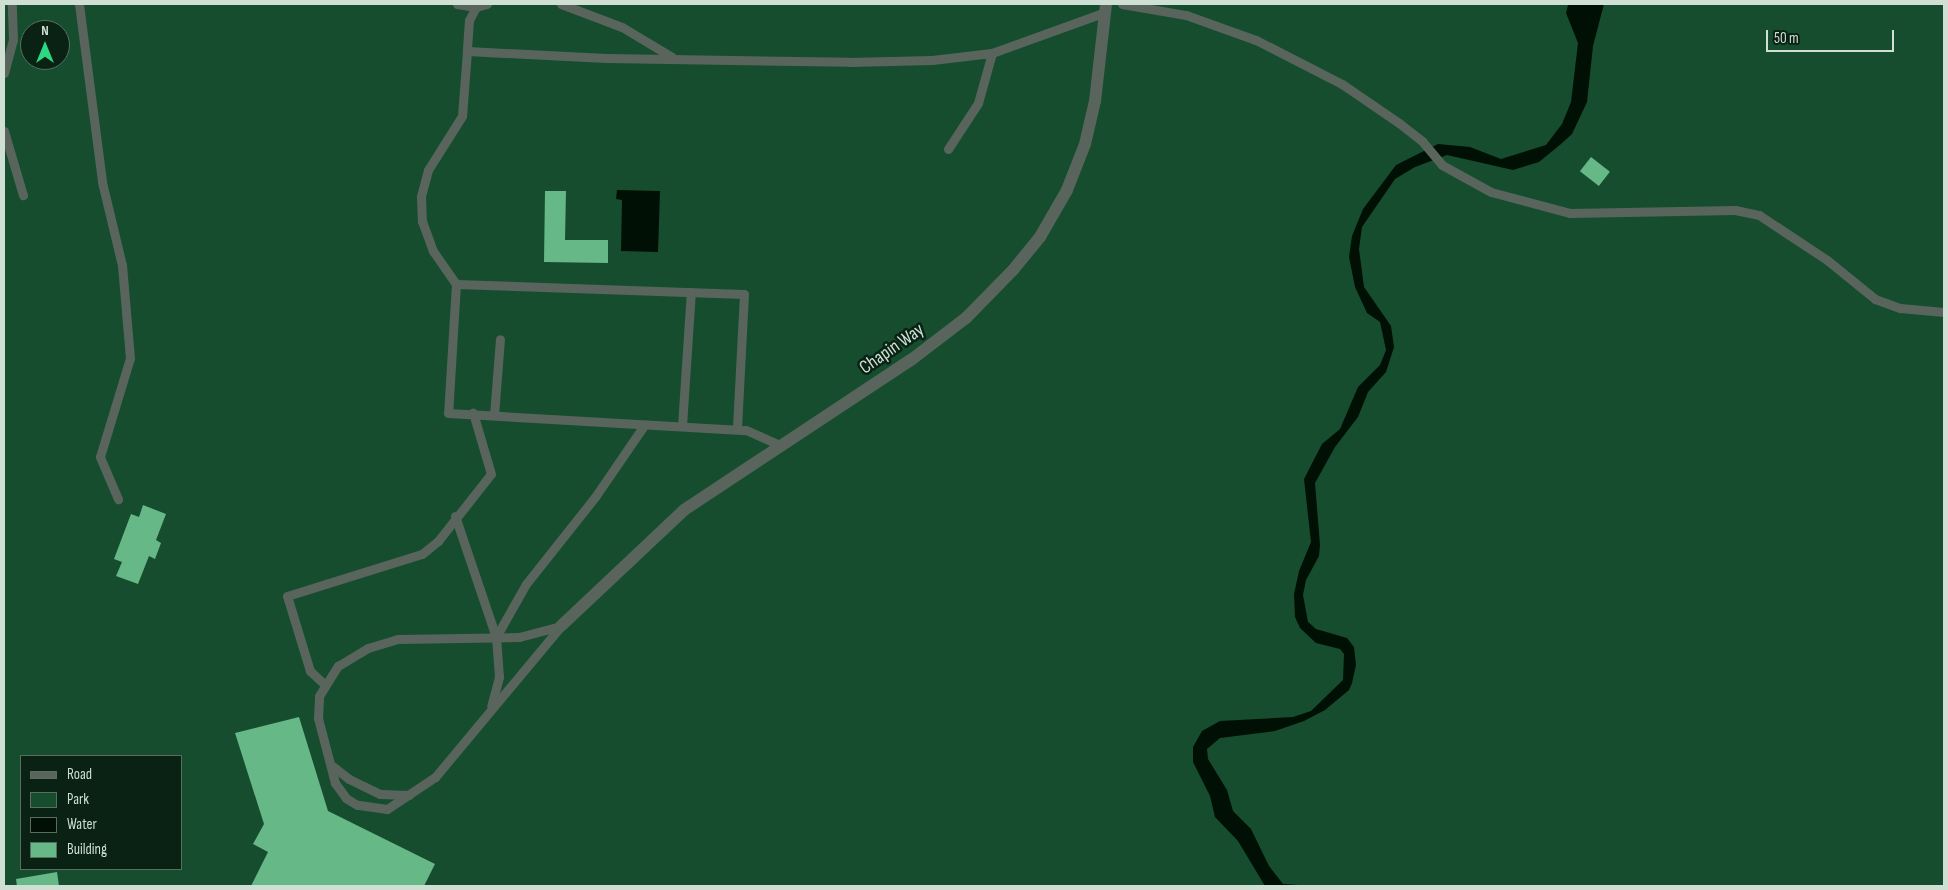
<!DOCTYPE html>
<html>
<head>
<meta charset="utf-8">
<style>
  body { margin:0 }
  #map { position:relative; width:1948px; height:890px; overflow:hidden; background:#132c1d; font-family:"Sofia Sans Condensed",sans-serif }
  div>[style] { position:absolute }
  .green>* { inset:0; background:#164d2f }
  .water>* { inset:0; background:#001004 }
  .building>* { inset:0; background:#66b986; transform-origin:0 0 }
  .lane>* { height:9px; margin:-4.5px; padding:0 4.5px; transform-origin:4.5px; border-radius:4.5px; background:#59655c }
  .street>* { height:12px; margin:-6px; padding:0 6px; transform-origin:6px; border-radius:6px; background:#59655c }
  span { translate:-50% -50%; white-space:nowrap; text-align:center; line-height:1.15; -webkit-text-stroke:5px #092214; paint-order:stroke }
  .street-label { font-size:19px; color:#d0dfd4 }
  .frame { position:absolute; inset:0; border:5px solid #d0dfd4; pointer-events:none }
  .legend { position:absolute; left:20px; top:755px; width:162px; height:115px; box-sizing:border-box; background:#092214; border:1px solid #596e61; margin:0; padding:6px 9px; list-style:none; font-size:15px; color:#d0dfd4 }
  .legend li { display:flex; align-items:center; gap:10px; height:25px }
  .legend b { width:25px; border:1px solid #596e61 }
  .north { position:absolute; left:20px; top:20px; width:50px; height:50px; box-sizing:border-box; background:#092214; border:1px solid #596e61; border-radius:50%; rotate:0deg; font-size:14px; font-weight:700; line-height:20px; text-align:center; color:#d0dfd4 }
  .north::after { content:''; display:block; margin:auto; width:18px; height:22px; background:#2ed883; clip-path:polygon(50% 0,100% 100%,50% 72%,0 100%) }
  .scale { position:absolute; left:1766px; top:30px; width:128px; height:22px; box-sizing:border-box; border:2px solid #d0dfd4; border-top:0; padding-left:6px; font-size:15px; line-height:18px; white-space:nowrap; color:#d0dfd4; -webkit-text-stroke:4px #092214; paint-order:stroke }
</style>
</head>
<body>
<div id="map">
  <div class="green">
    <div style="clip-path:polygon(evenodd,4px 4px,1944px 4px,1944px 886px,4px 886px,4px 4px,30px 30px,60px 30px,60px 60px,30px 60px,30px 30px,4px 4px,21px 756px,181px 756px,181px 869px,21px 869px,21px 756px)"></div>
  </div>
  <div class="water">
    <div style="clip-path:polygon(1604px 4px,1593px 46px,1587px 102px,1572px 134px,1561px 144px,1539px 162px,1513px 170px,1447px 155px,1415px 167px,1395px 179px,1362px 227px,1359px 249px,1364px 287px,1391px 326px,1394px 347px,1386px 372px,1368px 392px,1358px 417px,1335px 447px,1315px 483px,1320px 545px,1319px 556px,1306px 580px,1303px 595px,1308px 622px,1316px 629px,1347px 638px,1354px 647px,1356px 665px,1352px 683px,1349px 690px,1325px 710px,1304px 721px,1275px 731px,1220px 738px,1207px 749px,1208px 759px,1227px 790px,1233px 811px,1251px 829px,1269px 866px,1283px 884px,1315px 886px,1265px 886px,1238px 841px,1215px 817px,1210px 796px,1193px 762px,1193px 747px,1202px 731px,1220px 721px,1293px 717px,1311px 711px,1343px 680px,1344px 654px,1340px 649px,1316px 643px,1300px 628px,1295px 617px,1294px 594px,1299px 571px,1311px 542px,1304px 479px,1322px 444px,1340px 429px,1358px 387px,1380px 365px,1386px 350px,1380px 322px,1367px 313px,1355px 287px,1349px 257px,1352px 236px,1363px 209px,1396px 165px,1438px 144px,1470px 147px,1501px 159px,1546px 145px,1562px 124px,1571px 102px,1578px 43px,1566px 13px,1568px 5px)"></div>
    <div style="clip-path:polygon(617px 190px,660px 191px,658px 252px,621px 251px,622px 200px,616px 199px)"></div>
  </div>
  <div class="building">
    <div style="left:1591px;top:157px;width:24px;height:18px;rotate:38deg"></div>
    <div style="clip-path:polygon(545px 191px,566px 191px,565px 240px,608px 240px,608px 263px,544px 262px)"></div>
    <div style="clip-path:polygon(143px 505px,166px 514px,156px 540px,161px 543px,155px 559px,149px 556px,138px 584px,116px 576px,122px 562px,114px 559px,131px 514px,139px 517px)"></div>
    <div style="clip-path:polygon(299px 717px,328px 811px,435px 864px,424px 886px,251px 886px,268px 852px,253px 844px,264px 824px,235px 733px)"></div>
    <div style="clip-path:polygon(57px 872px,59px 886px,17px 886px,16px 879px)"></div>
  </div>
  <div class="lane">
    <div style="left:79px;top:4px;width:179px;rotate:82.6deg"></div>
    <div style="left:102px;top:182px;width:85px;rotate:76.5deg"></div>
    <div style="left:122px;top:265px;width:93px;rotate:85.1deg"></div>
    <div style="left:130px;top:358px;width:103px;rotate:106.9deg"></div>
    <div style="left:100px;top:457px;width:46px;rotate:66.8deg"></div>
    <div style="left:457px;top:4px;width:19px;rotate:9deg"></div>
    <div style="left:487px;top:4px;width:11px;rotate:165deg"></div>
    <div style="left:476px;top:7px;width:15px;rotate:118deg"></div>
    <div style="left:469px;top:20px;width:31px;rotate:94deg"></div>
    <div style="left:467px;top:51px;width:139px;rotate:2.9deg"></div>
    <div style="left:606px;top:58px;width:243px;rotate:0.9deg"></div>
    <div style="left:849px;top:62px;width:83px;rotate:-1.4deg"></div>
    <div style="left:932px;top:60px;width:60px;rotate:-6.7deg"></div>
    <div style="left:992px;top:53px;width:120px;rotate:-19.9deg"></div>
    <div style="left:561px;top:4px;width:65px;rotate:20.7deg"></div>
    <div style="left:622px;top:27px;width:58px;rotate:31deg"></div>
    <div style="left:1122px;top:4px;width:65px;rotate:9.8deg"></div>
    <div style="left:1186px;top:15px;width:74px;rotate:19.7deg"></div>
    <div style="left:1256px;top:40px;width:97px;rotate:27.1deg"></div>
    <div style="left:1342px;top:84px;width:69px;rotate:34.4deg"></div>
    <div style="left:1399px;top:123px;width:29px;rotate:38deg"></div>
    <div style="left:1422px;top:141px;width:31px;rotate:50deg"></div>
    <div style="left:1442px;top:165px;width:56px;rotate:28.9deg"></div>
    <div style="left:1491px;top:192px;width:82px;rotate:14.9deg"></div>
    <div style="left:1570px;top:213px;width:165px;rotate:-1deg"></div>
    <div style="left:1735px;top:210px;width:25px;rotate:12deg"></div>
    <div style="left:1759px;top:215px;width:82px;rotate:33.5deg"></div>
    <div style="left:1827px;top:260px;width:62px;rotate:39.1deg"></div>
    <div style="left:1875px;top:299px;width:27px;rotate:20deg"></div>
    <div style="left:1900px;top:308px;width:44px;rotate:5.2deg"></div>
    <div style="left:467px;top:51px;width:65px;rotate:94.4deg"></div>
    <div style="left:462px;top:116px;width:64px;rotate:122.2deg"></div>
    <div style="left:428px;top:170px;width:27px;rotate:105deg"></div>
    <div style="left:421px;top:196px;width:25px;rotate:88deg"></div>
    <div style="left:422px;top:221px;width:32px;rotate:70deg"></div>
    <div style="left:433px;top:251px;width:40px;rotate:55.1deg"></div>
    <div style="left:456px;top:284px;width:129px;rotate:93.5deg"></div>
    <div style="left:448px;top:413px;width:298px;rotate:3.3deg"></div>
    <div style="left:746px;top:430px;width:39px;rotate:24deg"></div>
    <div style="left:4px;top:73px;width:34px;rotate:-75deg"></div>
    <div style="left:13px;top:40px;width:36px;rotate:-92deg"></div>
    <div style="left:4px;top:131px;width:67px;rotate:73.5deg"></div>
    <div style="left:948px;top:149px;width:55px;rotate:-56.9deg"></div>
    <div style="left:978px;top:103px;width:52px;rotate:-74.4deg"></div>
    <div style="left:456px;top:284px;width:288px;rotate:2deg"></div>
    <div style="left:744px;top:294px;width:135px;rotate:93deg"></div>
    <div style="left:494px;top:415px;width:76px;rotate:-85.5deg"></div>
    <div style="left:682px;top:426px;width:134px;rotate:-86.2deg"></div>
    <div style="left:455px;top:516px;width:128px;rotate:71.3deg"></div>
    <div style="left:496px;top:637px;width:40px;rotate:85.7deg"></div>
    <div style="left:499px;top:677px;width:30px;rotate:105deg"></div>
    <div style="left:561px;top:626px;width:197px;rotate:129.8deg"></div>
    <div style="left:435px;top:777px;width:58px;rotate:146.3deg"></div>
    <div style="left:387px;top:809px;width:30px;rotate:-172deg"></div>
    <div style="left:357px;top:805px;width:13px;rotate:-148deg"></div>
    <div style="left:346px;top:798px;width:19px;rotate:-126deg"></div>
    <div style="left:335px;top:783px;width:67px;rotate:-104.7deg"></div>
    <div style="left:318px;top:718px;width:22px;rotate:-87deg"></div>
    <div style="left:319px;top:696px;width:36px;rotate:-58deg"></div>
    <div style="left:338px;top:666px;width:35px;rotate:-31deg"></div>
    <div style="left:368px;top:648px;width:31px;rotate:-17deg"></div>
    <div style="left:398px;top:639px;width:121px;rotate:-0.9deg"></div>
    <div style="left:519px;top:637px;width:43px;rotate:-14.7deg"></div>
    <div style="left:496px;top:637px;width:61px;rotate:-60.5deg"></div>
    <div style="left:526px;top:584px;width:111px;rotate:-51.6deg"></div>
    <div style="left:595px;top:497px;width:88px;rotate:-55.6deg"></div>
    <div style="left:324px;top:684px;width:19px;rotate:-137deg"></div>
    <div style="left:310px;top:671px;width:78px;rotate:-107deg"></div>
    <div style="left:287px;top:596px;width:141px;rotate:-17.3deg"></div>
    <div style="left:422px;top:554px;width:21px;rotate:-39deg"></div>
    <div style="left:438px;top:541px;width:85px;rotate:-51.7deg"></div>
    <div style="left:491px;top:474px;width:64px;rotate:-106.4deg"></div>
    <div style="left:331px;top:765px;width:23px;rotate:38deg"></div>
    <div style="left:349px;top:779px;width:34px;rotate:26deg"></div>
    <div style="left:380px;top:794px;width:29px;rotate:2deg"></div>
  </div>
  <div class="street">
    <div style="left:561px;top:626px;width:169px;rotate:-43.3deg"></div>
    <div style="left:684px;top:510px;width:272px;rotate:-33.5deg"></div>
    <div style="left:911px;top:360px;width:69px;rotate:-37.4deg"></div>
    <div style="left:966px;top:318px;width:67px;rotate:-45.6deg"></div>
    <div style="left:1013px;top:270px;width:43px;rotate:-50.7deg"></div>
    <div style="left:1040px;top:237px;width:54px;rotate:-60.1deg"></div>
    <div style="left:1067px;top:190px;width:49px;rotate:-68.6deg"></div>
    <div style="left:1085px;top:144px;width:44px;rotate:-76.9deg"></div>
    <div style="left:1095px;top:101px;width:98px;rotate:-83.5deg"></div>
  </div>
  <div class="street-label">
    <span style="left:892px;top:349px;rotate:-35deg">Chapin Way</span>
  </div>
  <div class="frame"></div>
  <ul class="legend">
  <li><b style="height:6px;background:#59655c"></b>Road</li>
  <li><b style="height:14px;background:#164d2f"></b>Park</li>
  <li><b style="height:14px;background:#001004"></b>Water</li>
  <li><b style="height:14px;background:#66b986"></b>Building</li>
  </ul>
  <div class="north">N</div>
  <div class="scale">50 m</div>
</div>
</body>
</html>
